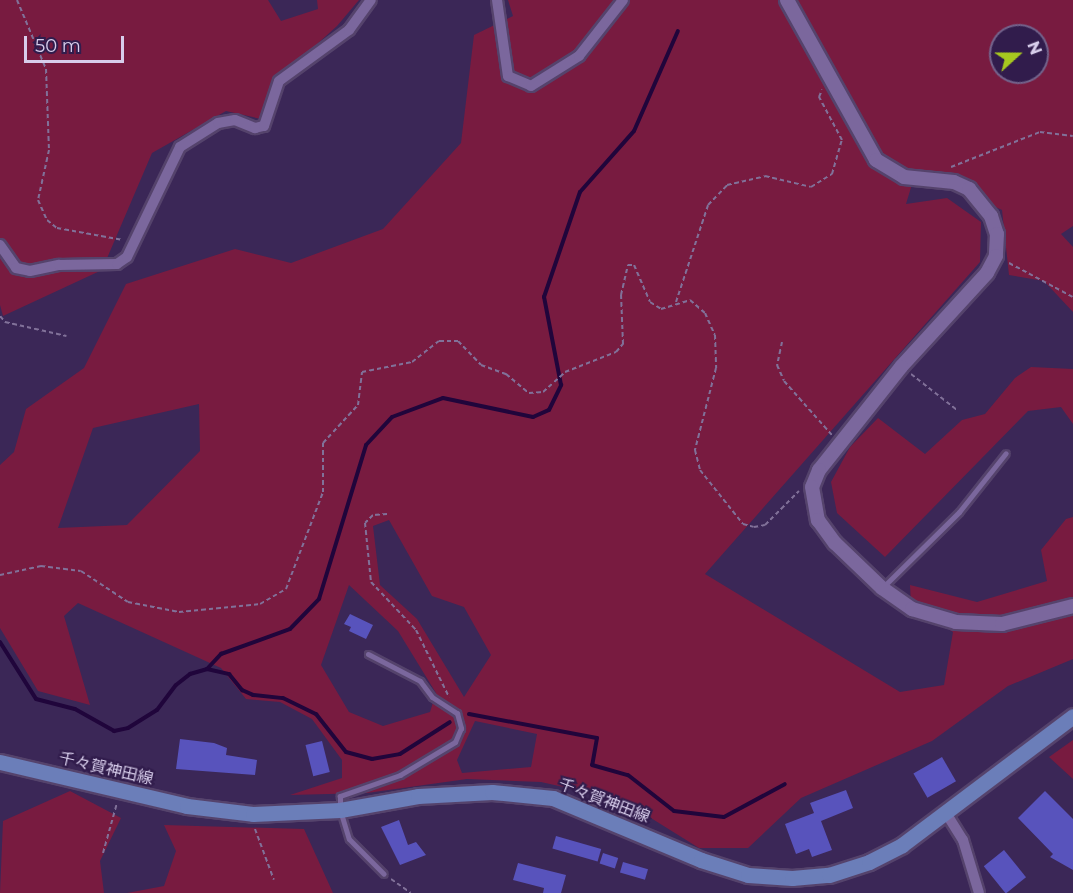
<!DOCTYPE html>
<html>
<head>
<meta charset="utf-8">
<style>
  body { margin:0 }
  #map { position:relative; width:1073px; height:893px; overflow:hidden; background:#3b2757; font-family:Montserrat,"Noto Sans JP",sans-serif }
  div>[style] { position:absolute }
  .green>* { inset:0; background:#781b40 }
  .stream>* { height:4px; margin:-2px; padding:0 2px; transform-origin:2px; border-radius:2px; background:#20053b }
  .building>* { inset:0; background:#5853bc; transform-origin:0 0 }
  .path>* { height:2px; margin-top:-1px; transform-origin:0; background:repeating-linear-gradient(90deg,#817199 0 4.5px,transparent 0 7.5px) }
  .roads { filter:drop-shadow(2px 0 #55436c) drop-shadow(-2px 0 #55436c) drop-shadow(0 2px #55436c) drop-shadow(0 -2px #55436c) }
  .service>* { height:5px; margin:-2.5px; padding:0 2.5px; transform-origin:2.5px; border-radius:2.5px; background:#7b679d }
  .minor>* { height:10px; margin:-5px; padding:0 5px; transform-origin:5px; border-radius:5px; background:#7b679d }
  .tertiary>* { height:14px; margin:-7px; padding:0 7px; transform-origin:7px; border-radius:7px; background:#7b679d }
  .secondary>* { height:15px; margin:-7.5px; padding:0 7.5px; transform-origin:7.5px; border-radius:7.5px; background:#6b7eb9 }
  span { translate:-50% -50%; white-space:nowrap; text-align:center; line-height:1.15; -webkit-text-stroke:4.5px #311c4c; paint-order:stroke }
  .street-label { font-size:16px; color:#d7cdeb }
  .north { position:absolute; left:989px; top:24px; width:60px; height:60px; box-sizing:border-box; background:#311c4c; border:2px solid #73638c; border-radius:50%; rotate:69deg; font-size:16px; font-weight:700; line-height:24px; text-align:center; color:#d7cdeb }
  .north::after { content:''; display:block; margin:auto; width:21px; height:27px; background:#a7c81f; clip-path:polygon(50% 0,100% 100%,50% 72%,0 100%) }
  .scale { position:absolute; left:24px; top:36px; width:100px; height:27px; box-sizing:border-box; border:3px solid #d7cdeb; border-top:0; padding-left:8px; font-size:18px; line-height:21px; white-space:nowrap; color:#d7cdeb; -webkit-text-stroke:4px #311c4c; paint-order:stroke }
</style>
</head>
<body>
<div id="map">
  <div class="green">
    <div style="clip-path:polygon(0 0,268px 0,281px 21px,318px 9px,317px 0,359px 0,337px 26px,272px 85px,261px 119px,226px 111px,152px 153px,102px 270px,3px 316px,0 305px)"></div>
    <div style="clip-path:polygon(evenodd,508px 0,1073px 0,1073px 226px,1061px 234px,1073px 247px,1073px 312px,1044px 281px,1009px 275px,1002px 210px,916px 171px,906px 204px,947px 198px,981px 222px,980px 262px,705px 574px,900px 692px,944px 685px,953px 632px,911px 605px,910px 585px,977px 602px,1047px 581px,1041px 550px,1066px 519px,1073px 517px,1073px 659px,1008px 686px,932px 741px,801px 798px,748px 848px,699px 848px,622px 800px,541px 782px,467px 779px,367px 793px,290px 795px,342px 778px,342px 760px,312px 719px,280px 702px,246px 699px,221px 668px,78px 603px,64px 616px,90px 705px,38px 691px,0 628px,0 465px,14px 452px,26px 409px,84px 368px,126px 284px,235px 249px,291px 263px,383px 229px,461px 143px,474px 35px,513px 16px,508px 0,1001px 36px,1037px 36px,1037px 72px,1001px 72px,1001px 36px,508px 0,199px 404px,200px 451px,127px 525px,58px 528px,93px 428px,199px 404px,508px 0,389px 520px,432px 596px,464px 607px,491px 655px,464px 697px,417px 619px,380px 585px,373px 526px,389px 520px,508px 0,349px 585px,398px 631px,436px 693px,430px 712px,383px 726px,349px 712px,321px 665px,349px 585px,508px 0,475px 721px,537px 734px,531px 767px,462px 773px,457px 760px,475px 721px)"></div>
    <div style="clip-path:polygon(1031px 367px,1073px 369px,1073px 424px,1061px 407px,1028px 411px,885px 557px,837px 513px,831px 482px,850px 447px,878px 418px,925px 454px,962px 420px,985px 414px,1015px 378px)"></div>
    <div style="clip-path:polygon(1073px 740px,1073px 779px,1049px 757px)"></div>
    <div style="clip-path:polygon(70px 791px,121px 818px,100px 861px,104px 893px,0 893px,3px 821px)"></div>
    <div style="clip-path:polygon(164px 825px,304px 829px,333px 893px,127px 893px,164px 886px,176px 851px)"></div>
  </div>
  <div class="stream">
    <div style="left:0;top:642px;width:67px;rotate:57.7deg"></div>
    <div style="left:36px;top:699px;width:40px;rotate:14.4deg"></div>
    <div style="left:75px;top:709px;width:45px;rotate:29.4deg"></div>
    <div style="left:114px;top:731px;width:14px;rotate:-12deg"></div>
    <div style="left:128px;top:728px;width:34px;rotate:-32deg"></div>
    <div style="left:157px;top:710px;width:31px;rotate:-53deg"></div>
    <div style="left:176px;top:685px;width:18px;rotate:-38deg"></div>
    <div style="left:190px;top:674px;width:18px;rotate:-16deg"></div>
    <div style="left:207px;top:669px;width:23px;rotate:13deg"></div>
    <div style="left:229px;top:674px;width:21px;rotate:51deg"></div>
    <div style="left:242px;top:690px;width:12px;rotate:24deg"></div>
    <div style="left:253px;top:695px;width:30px;rotate:6deg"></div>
    <div style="left:283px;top:698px;width:37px;rotate:26deg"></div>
    <div style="left:316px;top:714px;width:48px;rotate:51.7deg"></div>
    <div style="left:346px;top:752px;width:27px;rotate:15deg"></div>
    <div style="left:372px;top:759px;width:28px;rotate:-10deg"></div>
    <div style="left:400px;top:754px;width:59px;rotate:-32.6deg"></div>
    <div style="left:207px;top:669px;width:21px;rotate:-47deg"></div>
    <div style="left:221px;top:654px;width:73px;rotate:-19.9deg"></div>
    <div style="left:290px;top:629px;width:42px;rotate:-46deg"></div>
    <div style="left:319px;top:599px;width:161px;rotate:-73deg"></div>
    <div style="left:366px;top:445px;width:38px;rotate:-47deg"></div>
    <div style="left:392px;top:417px;width:54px;rotate:-20.4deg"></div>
    <div style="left:443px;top:398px;width:92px;rotate:11.9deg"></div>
    <div style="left:533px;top:417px;width:17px;rotate:-24deg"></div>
    <div style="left:549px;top:410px;width:28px;rotate:-64deg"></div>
    <div style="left:561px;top:385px;width:90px;rotate:-100.9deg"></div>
    <div style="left:544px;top:297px;width:111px;rotate:-71.1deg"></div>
    <div style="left:580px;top:192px;width:81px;rotate:-48.5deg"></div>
    <div style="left:634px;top:131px;width:109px;rotate:-66.3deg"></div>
    <div style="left:469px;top:714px;width:130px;rotate:10.6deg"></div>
    <div style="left:597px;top:738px;width:27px;rotate:100deg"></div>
    <div style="left:592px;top:765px;width:37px;rotate:16deg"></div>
    <div style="left:628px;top:775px;width:58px;rotate:38deg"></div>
    <div style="left:674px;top:811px;width:50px;rotate:6.8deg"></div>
    <div style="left:724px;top:817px;width:69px;rotate:-28.4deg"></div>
  </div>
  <div class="building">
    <div style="clip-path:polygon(350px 614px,373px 625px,366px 639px,349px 631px,351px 627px,344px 624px)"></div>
    <div style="clip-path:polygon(180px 739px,214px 743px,227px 748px,226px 755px,257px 760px,255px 775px,176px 769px)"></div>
    <div style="left:322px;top:741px;width:32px;height:17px;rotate:76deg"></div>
    <div style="left:942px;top:757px;width:28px;height:33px;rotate:60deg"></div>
    <div style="clip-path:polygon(846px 790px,853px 808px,821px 821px,832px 850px,812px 857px,809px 849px,796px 854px,785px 824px,814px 813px,810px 803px)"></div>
    <div style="clip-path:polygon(1045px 791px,1073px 819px,1073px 870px,1050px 857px,1053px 854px,1018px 818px)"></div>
    <div style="clip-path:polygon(399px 820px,408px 845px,416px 842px,426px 855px,400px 865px,381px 827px)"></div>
    <div style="left:556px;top:836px;width:47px;height:13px;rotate:16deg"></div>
    <div style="left:1004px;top:850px;width:35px;height:26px;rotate:51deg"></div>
    <div style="left:603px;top:853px;width:16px;height:11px;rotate:18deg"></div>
    <div style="left:623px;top:862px;width:26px;height:11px;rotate:16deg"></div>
    <div style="clip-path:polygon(518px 863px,566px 875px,561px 893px,543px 893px,544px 888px,513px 880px)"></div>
  </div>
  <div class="path">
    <div style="left:17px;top:0;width:75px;rotate:67.2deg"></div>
    <div style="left:46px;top:69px;width:81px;rotate:87.9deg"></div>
    <div style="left:49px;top:150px;width:51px;rotate:102.4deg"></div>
    <div style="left:38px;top:200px;width:22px;rotate:66deg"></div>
    <div style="left:47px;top:220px;width:13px;rotate:39deg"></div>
    <div style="left:57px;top:228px;width:67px;rotate:10.3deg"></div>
    <div style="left:951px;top:167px;width:96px;rotate:-21.5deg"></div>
    <div style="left:1040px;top:132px;width:33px;rotate:7deg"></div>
    <div style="left:1009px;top:263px;width:72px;rotate:28deg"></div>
    <div style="left:676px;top:302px;width:102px;rotate:-71.7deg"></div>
    <div style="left:708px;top:205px;width:28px;rotate:-46deg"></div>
    <div style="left:727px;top:185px;width:39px;rotate:-13deg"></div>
    <div style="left:765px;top:176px;width:47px;rotate:13.4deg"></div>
    <div style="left:811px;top:187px;width:25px;rotate:-32deg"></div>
    <div style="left:832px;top:174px;width:35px;rotate:-74deg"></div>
    <div style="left:842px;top:140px;width:49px;rotate:-118.1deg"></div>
    <div style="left:819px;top:97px;width:8px;rotate:-67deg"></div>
    <div style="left:0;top:316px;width:8px;rotate:50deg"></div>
    <div style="left:5px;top:322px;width:63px;rotate:12.9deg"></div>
    <div style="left:782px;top:342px;width:24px;rotate:102deg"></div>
    <div style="left:777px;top:365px;width:17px;rotate:66deg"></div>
    <div style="left:784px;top:381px;width:72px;rotate:48.4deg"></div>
    <div style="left:911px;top:374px;width:58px;rotate:38deg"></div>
    <div style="left:387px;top:514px;width:14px;rotate:176deg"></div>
    <div style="left:373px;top:515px;width:11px;rotate:135deg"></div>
    <div style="left:365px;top:523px;width:59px;rotate:84.2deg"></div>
    <div style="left:371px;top:582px;width:66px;rotate:46.8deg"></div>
    <div style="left:416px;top:630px;width:75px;rotate:63.8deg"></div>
    <div style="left:0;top:575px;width:42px;rotate:-12.4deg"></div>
    <div style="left:41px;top:566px;width:40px;rotate:7.1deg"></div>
    <div style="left:81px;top:571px;width:56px;rotate:33.4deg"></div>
    <div style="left:128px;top:602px;width:52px;rotate:11.1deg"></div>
    <div style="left:179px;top:612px;width:81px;rotate:-5.6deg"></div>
    <div style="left:260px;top:604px;width:30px;rotate:-30deg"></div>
    <div style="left:286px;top:589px;width:104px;rotate:-69.1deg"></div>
    <div style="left:323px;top:492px;width:49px;rotate:-90deg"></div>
    <div style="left:323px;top:443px;width:52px;rotate:-47.4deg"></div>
    <div style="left:358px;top:405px;width:33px;rotate:-83deg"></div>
    <div style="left:362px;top:372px;width:51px;rotate:-11.3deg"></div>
    <div style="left:412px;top:362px;width:34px;rotate:-38deg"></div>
    <div style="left:439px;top:341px;width:19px"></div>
    <div style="left:458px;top:341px;width:33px;rotate:46deg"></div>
    <div style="left:481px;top:365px;width:27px;rotate:20deg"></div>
    <div style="left:506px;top:374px;width:30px;rotate:40deg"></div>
    <div style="left:529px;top:393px;width:14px;rotate:-4deg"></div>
    <div style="left:543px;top:392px;width:30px;rotate:-42deg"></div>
    <div style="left:565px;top:372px;width:55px;rotate:-21.4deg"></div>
    <div style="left:616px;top:352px;width:11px;rotate:-49deg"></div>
    <div style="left:623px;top:344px;width:49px;rotate:-92.3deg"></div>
    <div style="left:621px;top:295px;width:31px;rotate:-77deg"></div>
    <div style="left:628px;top:265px;width:6px"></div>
    <div style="left:634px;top:265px;width:40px;rotate:66.6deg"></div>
    <div style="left:650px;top:302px;width:13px;rotate:32deg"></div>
    <div style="left:661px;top:309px;width:30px;rotate:-17deg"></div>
    <div style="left:690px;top:300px;width:20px;rotate:41deg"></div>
    <div style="left:705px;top:313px;width:24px;rotate:66deg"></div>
    <div style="left:715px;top:335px;width:33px;rotate:88deg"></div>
    <div style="left:716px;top:368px;width:85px;rotate:104.4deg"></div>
    <div style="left:695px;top:450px;width:21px;rotate:76deg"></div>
    <div style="left:700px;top:470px;width:69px;rotate:51.5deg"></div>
    <div style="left:743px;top:524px;width:11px;rotate:15deg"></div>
    <div style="left:754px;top:527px;width:11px;rotate:-10deg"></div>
    <div style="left:765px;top:525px;width:48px;rotate:-45deg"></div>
    <div style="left:255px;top:829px;width:54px;rotate:69.6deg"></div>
    <div style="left:103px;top:853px;width:52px;rotate:-74.4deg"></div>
    <div style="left:391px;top:879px;width:24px;rotate:35deg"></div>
  </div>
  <div class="roads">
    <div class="service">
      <div style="left:883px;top:587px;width:107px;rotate:-44.6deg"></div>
      <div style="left:959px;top:512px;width:75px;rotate:-51.5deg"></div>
      <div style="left:368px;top:654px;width:59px;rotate:27.4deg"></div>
      <div style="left:420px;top:681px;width:20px;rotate:53deg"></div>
      <div style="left:432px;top:697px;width:30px;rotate:33deg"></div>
      <div style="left:457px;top:713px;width:16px;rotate:75deg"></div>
      <div style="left:461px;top:728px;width:15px;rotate:113deg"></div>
      <div style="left:455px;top:742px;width:64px;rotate:149deg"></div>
      <div style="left:400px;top:775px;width:64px;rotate:160.7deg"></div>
      <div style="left:340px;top:796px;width:14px;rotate:90deg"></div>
      <div style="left:340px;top:810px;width:30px;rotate:73deg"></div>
      <div style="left:349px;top:839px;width:49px;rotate:45deg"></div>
    </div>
    <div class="minor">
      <div style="left:497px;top:0;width:77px;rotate:81.8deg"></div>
      <div style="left:508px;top:76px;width:25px;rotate:23deg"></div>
      <div style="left:531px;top:86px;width:57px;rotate:-32deg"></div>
      <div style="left:579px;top:56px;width:71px;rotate:-51.8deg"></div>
      <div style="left:0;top:245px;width:28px;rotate:55deg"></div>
      <div style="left:16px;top:268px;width:14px;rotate:12deg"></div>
      <div style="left:30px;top:271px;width:30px;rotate:-12deg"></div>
      <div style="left:59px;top:265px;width:58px;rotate:-1deg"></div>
      <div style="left:117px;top:264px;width:12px;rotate:-35deg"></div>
      <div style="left:127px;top:257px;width:122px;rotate:-64.3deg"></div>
      <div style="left:180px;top:147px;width:45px;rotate:-32.3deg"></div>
      <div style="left:218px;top:123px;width:17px;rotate:-10deg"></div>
      <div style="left:235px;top:120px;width:22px;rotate:22deg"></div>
      <div style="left:255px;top:128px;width:9px;rotate:-13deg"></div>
      <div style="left:264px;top:126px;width:47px;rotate:-71.6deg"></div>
      <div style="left:279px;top:81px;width:87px;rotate:-36.1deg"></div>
      <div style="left:349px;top:30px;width:37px;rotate:-54deg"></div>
      <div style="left:946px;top:813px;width:32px;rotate:58deg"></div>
      <div style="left:963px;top:840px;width:55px;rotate:73.2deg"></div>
    </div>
    <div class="tertiary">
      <div style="left:787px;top:0;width:183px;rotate:60.9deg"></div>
      <div style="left:876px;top:160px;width:33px;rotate:31deg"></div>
      <div style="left:904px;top:177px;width:50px;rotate:5.7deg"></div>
      <div style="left:954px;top:182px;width:17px;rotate:25deg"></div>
      <div style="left:969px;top:189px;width:35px;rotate:51deg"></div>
      <div style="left:991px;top:216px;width:19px;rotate:72deg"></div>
      <div style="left:997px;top:234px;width:22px;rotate:93deg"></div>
      <div style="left:996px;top:256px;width:19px;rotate:118deg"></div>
      <div style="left:987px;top:273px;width:127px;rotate:132.5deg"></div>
      <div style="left:901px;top:367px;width:132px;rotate:128.5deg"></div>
      <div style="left:819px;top:470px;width:18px;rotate:112deg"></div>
      <div style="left:812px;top:487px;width:34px;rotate:80deg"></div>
      <div style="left:818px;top:520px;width:29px;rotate:54deg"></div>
      <div style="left:835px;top:543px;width:65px;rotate:43.8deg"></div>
      <div style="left:882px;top:588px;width:37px;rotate:35deg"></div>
      <div style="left:912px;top:609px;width:46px;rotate:16.5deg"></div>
      <div style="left:956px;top:622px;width:46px;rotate:2.5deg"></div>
      <div style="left:1002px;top:624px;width:73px;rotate:-14.2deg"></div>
    </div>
    <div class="secondary">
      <div style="left:0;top:762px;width:192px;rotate:13.2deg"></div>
      <div style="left:187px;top:806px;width:66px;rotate:6.9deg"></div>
      <div style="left:253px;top:814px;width:87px;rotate:-2.6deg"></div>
      <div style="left:340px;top:810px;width:79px;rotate:-10.2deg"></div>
      <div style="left:418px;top:796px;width:74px;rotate:-3.1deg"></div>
      <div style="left:492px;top:792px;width:61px;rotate:5.6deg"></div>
      <div style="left:553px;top:798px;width:160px;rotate:22.7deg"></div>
      <div style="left:701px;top:860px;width:49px;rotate:17.7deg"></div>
      <div style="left:748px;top:875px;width:44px;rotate:3.9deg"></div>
      <div style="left:792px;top:878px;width:37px;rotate:-5deg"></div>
      <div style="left:829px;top:875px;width:42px;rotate:-18deg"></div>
      <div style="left:869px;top:862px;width:37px;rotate:-27deg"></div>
      <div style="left:902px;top:845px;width:214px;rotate:-37deg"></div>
    </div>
  </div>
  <div class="street-label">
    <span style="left:106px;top:769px;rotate:13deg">千々賀神田線</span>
    <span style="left:604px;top:801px;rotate:21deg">千々賀神田線</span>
  </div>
  <div class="north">N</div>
  <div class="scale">50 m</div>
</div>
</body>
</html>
